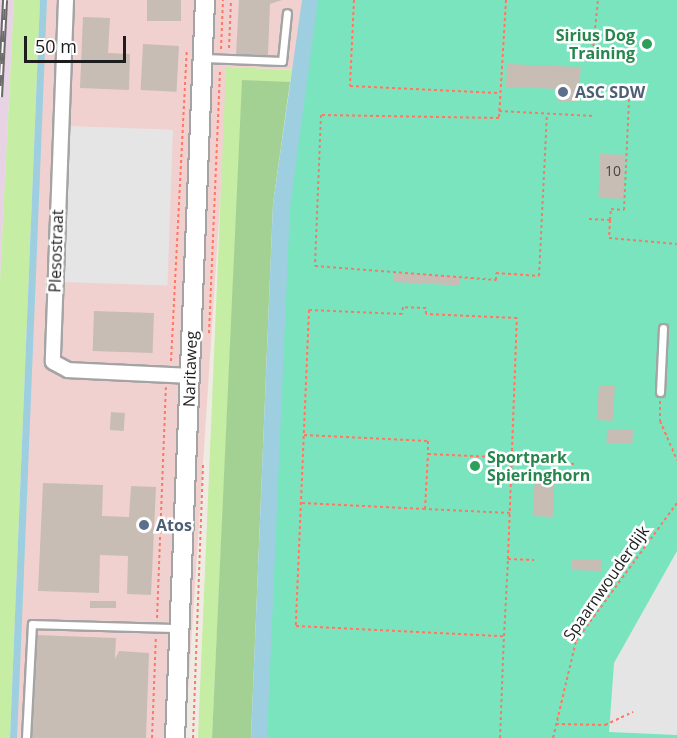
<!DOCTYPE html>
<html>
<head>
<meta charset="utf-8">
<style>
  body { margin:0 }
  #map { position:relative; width:677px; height:738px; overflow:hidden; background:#efebe2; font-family:"Open Sans",sans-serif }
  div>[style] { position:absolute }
  .commercial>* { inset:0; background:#f1d1cf }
  .industrial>* { inset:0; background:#e8d3e4 }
  .grass>* { inset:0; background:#c5eda3 }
  .forest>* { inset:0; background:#a3d193 }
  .pitch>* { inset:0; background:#79e4be }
  .parking>* { inset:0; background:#e5e5e5; transform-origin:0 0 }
  .water>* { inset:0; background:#9ecfe0 }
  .building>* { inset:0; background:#c7bdb5; transform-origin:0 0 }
  .path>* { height:2px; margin-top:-1px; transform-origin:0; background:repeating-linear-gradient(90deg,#ff7762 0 3px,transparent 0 6px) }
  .roads { filter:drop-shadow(2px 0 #a4a4a4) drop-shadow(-2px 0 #a4a4a4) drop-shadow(0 2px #a4a4a4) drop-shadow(0 -2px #a4a4a4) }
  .service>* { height:7px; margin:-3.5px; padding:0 3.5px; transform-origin:3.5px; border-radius:3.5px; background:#fff }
  .minor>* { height:14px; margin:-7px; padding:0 7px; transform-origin:7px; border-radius:7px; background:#fff }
  .tertiary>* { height:18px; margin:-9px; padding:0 9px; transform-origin:9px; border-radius:9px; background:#fff }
  .rail>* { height:6px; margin-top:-3px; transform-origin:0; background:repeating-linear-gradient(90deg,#fff 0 11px,#6b6b6b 0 22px); box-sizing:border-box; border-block:2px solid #6b6b6b }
  .dots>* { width:16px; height:16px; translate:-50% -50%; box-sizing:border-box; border:3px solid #fff; border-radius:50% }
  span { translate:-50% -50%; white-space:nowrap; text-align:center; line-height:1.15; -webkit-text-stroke:5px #fff; paint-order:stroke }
  .number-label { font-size:14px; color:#484543 }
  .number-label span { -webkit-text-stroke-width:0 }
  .leisure-label { font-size:16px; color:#27864d; font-weight:700 }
  .right { translate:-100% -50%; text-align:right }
  .left { translate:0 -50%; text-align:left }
  .service-label { font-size:16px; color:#4e5e75; font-weight:700 }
  .street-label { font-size:16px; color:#1d1d1d }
  .scale { position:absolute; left:24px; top:36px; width:102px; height:27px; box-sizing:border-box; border:3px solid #1d1d1d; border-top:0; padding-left:8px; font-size:18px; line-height:21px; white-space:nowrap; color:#1d1d1d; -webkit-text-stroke:4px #fff; paint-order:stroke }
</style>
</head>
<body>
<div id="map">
  <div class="commercial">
    <div style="clip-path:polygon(42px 0,305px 0,296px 70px,229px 67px,185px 738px,16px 738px)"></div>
  </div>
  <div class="industrial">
    <div style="clip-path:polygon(0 0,14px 0,0 282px)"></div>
  </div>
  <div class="grass">
    <div style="clip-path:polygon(14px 0,40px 0,10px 738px,0 738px,0 282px)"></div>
    <div style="clip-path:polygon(226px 67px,292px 70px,290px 83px,243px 80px,212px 738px,198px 738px)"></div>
  </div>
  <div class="forest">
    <div style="clip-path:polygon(242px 80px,290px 82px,273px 204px,251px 738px,212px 738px)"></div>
  </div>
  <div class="pitch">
    <div style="clip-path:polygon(316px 0,677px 0,677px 738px,262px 738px,284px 193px)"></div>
  </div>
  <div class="parking">
    <div style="left:69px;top:126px;width:104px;height:156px;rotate:2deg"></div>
    <div style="clip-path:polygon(677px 551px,677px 735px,609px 732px,614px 663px)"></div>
  </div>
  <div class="water">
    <div style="clip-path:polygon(40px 0,47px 0,22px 621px,17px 738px,10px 738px)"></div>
    <div style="clip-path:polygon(302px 0,318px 0,290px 207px,267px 738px,251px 738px,273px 204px)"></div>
  </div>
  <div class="building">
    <div style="left:147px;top:0;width:34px;height:21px"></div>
    <div style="clip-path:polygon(239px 0,282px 0,270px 4px,268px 56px,236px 55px)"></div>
    <div style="clip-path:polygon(83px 17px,110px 18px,108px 53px,130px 54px,129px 90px,80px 88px)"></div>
    <div style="left:143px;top:44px;width:36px;height:46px;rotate:3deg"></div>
    <div style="clip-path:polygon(507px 64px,581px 67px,578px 102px,558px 101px,558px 89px,506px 87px)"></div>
    <div style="left:600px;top:154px;width:25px;height:44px;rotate:2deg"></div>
    <div style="left:394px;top:273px;width:66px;height:9px;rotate:3deg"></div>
    <div style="left:94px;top:311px;width:60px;height:40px;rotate:2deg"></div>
    <div style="left:599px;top:385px;width:16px;height:35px;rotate:4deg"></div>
    <div style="left:111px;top:412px;width:14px;height:18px;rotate:4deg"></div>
    <div style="left:607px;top:429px;width:26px;height:14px;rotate:2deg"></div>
    <div style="left:535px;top:472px;width:20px;height:44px;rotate:3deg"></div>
    <div style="clip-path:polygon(43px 483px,103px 485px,102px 516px,129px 517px,131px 486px,156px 487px,151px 595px,127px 594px,128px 556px,100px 555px,99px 593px,38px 591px)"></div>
    <div style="left:572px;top:559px;width:30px;height:11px;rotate:2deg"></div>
    <div style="left:90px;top:601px;width:26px;height:7px"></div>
    <div style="clip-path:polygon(35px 635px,116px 638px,115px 659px,119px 651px,149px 653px,146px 738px,31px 738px)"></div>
  </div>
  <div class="path">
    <div style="left:354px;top:0;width:86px;rotate:92.7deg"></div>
    <div style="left:350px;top:86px;width:148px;rotate:2.7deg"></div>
    <div style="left:506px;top:0;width:118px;rotate:93.4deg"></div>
    <div style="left:499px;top:118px;width:178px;rotate:-179deg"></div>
    <div style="left:321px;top:115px;width:151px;rotate:92.3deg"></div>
    <div style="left:315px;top:266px;width:182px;rotate:4.4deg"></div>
    <div style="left:496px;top:280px;width:7px;rotate:-90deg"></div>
    <div style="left:496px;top:273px;width:43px;rotate:4deg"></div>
    <div style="left:539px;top:276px;width:162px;rotate:-87.2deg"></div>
    <div style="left:229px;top:48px;width:48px;rotate:-87.6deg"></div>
    <div style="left:221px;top:49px;width:49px;rotate:-87.7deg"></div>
    <div style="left:592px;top:58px;width:58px;rotate:-84.1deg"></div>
    <div style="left:499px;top:111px;width:95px;rotate:3deg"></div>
    <div style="left:589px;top:219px;width:21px;rotate:3deg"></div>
    <div style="left:610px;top:220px;width:18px;rotate:93deg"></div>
    <div style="left:609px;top:238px;width:68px;rotate:5deg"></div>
    <div style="left:610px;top:220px;width:11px;rotate:-85deg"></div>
    <div style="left:611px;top:209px;width:13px;rotate:4deg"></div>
    <div style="left:624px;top:210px;width:111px;rotate:-87.4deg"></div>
    <div style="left:209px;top:333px;width:264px;rotate:-87.6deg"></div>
    <div style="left:171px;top:361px;width:311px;rotate:-87.1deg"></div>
    <div style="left:660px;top:401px;width:20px;rotate:90deg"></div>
    <div style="left:660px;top:421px;width:43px;rotate:66.4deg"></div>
    <div style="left:304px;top:435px;width:124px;rotate:2.8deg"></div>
    <div style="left:428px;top:441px;width:13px;rotate:90deg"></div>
    <div style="left:511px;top:462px;width:66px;rotate:1.7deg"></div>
    <div style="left:302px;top:503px;width:123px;rotate:2.8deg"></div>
    <div style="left:510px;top:513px;width:85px;rotate:-177.3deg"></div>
    <div style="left:425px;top:509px;width:55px;rotate:-86.9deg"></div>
    <div style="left:428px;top:454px;width:84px;rotate:2.7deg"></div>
    <div style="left:508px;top:559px;width:26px;rotate:2deg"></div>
    <div style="left:157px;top:618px;width:231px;rotate:-87.8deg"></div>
    <div style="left:556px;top:724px;width:49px;rotate:1.2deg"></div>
    <div style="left:605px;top:725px;width:31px;rotate:-25deg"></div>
    <div style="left:152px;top:738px;width:102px;rotate:-87.8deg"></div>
    <div style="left:193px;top:738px;width:276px;rotate:-87.9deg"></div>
    <div style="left:500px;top:738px;width:102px;rotate:-87.8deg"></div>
    <div style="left:504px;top:636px;width:77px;rotate:-87deg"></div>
    <div style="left:508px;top:559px;width:241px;rotate:-87.9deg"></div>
    <div style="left:517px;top:318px;width:91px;rotate:-177.5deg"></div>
    <div style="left:426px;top:314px;width:6px;rotate:-90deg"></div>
    <div style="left:426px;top:308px;width:23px;rotate:-178deg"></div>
    <div style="left:403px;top:307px;width:7px;rotate:98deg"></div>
    <div style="left:402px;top:314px;width:93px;rotate:-177.5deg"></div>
    <div style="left:309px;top:310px;width:316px;rotate:92.4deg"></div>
    <div style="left:296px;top:626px;width:208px;rotate:2.8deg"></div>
    <div style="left:553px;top:738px;width:100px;rotate:-76.7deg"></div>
    <div style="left:576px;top:641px;width:171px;rotate:-53.8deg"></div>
  </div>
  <div class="roads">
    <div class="service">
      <div style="left:204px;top:58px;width:78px;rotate:2.2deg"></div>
      <div style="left:282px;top:61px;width:48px;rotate:-84.1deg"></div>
      <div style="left:660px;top:392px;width:64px;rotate:-87.3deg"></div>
      <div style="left:26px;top:738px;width:114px;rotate:-87deg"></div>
      <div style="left:32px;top:624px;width:147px;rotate:1.6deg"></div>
    </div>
    <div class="minor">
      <div style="left:66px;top:0;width:362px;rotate:92.1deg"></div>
      <div style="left:53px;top:362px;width:17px;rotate:28deg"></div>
      <div style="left:68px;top:370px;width:122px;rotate:2.8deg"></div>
    </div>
    <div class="tertiary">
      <div style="left:175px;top:738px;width:739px;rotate:-87.67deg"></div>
    </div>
  </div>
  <div class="rail">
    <div style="left:0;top:97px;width:97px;rotate:-87deg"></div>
  </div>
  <div class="dots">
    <div style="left:647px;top:44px;background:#2e9e5b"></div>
    <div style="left:563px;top:92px;background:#5c6f8a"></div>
    <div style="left:475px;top:466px;background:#2e9e5b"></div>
    <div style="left:144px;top:525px;background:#5c6f8a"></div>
  </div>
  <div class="number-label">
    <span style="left:613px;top:171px">10</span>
  </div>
  <div class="leisure-label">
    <span class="right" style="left:635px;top:44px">Sirius Dog<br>Training</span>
    <span class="left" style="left:487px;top:466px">Sportpark<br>Spieringhorn</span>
  </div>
  <div class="service-label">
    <span class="left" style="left:575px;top:92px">ASC SDW</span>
    <span class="left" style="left:156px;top:525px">Atos</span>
  </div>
  <div class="street-label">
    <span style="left:56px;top:251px;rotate:-88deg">Plesostraat</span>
    <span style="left:190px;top:369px;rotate:-88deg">Naritaweg</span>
    <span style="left:606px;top:583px;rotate:-55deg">Spaarnwouderdijk</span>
  </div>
  <div class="scale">50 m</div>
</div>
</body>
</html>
